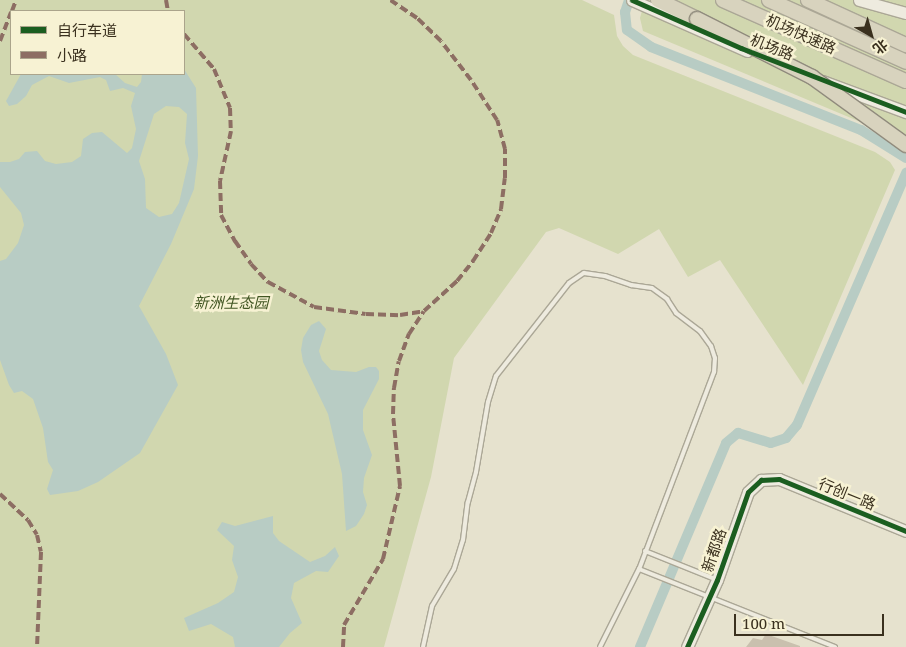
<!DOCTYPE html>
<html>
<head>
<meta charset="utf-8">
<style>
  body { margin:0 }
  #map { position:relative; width:906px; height:647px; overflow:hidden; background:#e6e2ce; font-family:"Noto Serif","Noto Sans SC",serif }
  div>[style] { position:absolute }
  .green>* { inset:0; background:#d1d7af }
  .water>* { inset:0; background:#b8ccc4 }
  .canal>* { height:10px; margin:-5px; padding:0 5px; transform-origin:5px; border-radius:5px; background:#b8ccc4 }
  .building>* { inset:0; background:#c9c0ae }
  .roads { filter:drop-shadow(1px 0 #aba796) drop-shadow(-1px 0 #aba796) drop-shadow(0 1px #aba796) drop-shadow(0 -1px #aba796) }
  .lane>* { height:4px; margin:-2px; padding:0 2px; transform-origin:2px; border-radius:2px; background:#eeebdf }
  .secondary>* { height:11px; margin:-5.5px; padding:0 5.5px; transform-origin:5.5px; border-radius:5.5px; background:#eeebdf }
  .highway>* { height:14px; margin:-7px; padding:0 7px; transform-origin:7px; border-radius:7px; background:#d8d3be }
  .bridges { filter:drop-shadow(1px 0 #908b7d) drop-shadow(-1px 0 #908b7d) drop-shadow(0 1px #908b7d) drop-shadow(0 -1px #908b7d) }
  .highway-bridge>* { height:14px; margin:-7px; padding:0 7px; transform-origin:7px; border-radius:7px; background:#d8d3be }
  .quiet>* { height:4px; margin-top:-2px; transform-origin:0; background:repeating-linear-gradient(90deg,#8d6e63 0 8px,transparent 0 12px) }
  .cycleway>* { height:5px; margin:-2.5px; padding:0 2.5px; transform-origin:2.5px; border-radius:2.5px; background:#1b5e20 }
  span { translate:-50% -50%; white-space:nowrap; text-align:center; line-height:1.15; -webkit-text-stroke:5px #f7f2d3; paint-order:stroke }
  .street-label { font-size:15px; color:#3a301e }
  .park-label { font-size:15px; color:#425723; font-style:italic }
  .legend { position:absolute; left:10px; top:10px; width:175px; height:65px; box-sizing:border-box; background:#f7f2d3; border:1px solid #aba48b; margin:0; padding:6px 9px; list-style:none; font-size:15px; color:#3a301e }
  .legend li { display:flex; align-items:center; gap:10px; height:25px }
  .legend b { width:25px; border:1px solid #aba48b }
  .north { position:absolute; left:846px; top:10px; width:50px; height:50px; -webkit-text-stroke:4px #f7f2d3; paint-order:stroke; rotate:142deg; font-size:14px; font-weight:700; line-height:20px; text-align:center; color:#3a301e }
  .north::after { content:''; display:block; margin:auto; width:18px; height:22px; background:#3a301e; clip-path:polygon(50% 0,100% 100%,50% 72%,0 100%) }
  .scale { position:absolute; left:734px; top:614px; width:150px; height:22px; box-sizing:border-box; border:2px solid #3a301e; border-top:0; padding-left:6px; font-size:15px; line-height:18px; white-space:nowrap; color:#3a301e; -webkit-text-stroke:4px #f7f2d3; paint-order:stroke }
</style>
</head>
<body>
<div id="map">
  <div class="green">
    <div style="clip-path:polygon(evenodd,0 0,582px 0,614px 15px,617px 36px,623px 46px,633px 55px,875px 152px,890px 162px,895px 170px,803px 385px,720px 260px,688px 277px,659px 229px,618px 254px,559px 228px,546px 232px,454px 358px,431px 477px,384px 647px,0 647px,0 0,11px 11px,184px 11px,184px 74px,11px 74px,11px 11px)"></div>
    <div style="clip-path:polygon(645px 0,906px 0,906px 141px,643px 31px,640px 18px)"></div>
  </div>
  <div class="water">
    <div style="clip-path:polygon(evenodd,184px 69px,196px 88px,198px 156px,194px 189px,171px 244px,139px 306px,166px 354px,178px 385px,140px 453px,98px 482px,78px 491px,50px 495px,47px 489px,53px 470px,48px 462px,43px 428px,33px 399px,22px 391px,14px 393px,9px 385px,0 360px,0 261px,6px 259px,18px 243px,24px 225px,21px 213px,0 187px,0 162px,10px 162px,19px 159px,25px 152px,37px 151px,45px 161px,56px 164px,72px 162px,81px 156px,83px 139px,92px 133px,102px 132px,127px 153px,132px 148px,136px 129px,131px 106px,135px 93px,123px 88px,110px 91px,106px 80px,100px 77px,69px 83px,49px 76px,32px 85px,26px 96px,17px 104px,9px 106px,6px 101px,21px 74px,115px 74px,125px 83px,137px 87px,141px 82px,142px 74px,184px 74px,184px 69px,166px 106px,179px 107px,187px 114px,185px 143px,189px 159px,179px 203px,172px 214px,159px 217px,146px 208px,145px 179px,139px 161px,154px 114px,166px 106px)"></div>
    <div style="clip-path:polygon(319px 321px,326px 329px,319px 351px,322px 360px,331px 370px,356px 372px,369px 367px,376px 367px,379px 371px,379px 379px,363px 410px,363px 430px,372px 455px,364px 478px,363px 492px,367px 505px,364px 514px,356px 526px,346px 531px,342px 474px,328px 414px,303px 362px,301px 350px,303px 338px,311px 325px)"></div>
    <div style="clip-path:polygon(273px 516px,273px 533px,279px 541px,310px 562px,325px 556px,335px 547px,339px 556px,328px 572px,316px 571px,294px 583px,291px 598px,302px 623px,290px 633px,279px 647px,235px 647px,233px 637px,211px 624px,189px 631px,184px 618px,218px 603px,234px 592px,238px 577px,232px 560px,234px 546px,217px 530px,222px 522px,235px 526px)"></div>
  </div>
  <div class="canal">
    <div style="left:629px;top:0;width:13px;rotate:108deg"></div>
    <div style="left:625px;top:12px;width:18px;rotate:84deg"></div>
    <div style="left:627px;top:30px;width:29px;rotate:35deg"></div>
    <div style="left:651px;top:47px;width:226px;rotate:21.6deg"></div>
    <div style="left:861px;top:130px;width:53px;rotate:31.9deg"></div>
    <div style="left:640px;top:647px;width:221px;rotate:-67.1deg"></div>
    <div style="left:726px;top:443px;width:16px;rotate:-40deg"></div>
    <div style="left:738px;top:433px;width:34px;rotate:17deg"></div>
    <div style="left:771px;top:443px;width:16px;rotate:-18deg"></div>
    <div style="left:786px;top:438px;width:17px;rotate:-50deg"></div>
    <div style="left:797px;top:425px;width:275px;rotate:-66.6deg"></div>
  </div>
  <div class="building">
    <div style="clip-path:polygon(766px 634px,800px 646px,800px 647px,746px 647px,753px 638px,762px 640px)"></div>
  </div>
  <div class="roads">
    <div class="lane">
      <div style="left:645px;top:551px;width:75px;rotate:21.8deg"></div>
      <div style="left:639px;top:569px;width:211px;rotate:21.7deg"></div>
      <div style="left:423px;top:647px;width:42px;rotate:-77.6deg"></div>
      <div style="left:432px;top:606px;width:43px;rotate:-59.3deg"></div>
      <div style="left:454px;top:569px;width:30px;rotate:-73deg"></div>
      <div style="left:463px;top:540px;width:38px;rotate:-83deg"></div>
      <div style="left:468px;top:502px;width:31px;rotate:-75deg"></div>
      <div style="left:476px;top:472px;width:71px;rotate:-80.3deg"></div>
      <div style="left:488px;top:402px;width:27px;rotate:-73deg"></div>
      <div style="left:496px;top:376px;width:118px;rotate:-51.9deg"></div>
      <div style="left:569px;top:283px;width:18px;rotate:-34deg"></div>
      <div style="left:584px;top:273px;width:21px;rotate:8deg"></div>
      <div style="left:605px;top:276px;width:28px;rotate:19deg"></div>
      <div style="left:631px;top:285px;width:21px;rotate:8deg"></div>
      <div style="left:652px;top:288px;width:19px;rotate:36deg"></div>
      <div style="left:667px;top:299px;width:17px;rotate:57deg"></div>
      <div style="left:676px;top:313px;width:30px;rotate:37deg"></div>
      <div style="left:700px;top:331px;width:19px;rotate:54deg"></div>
      <div style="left:711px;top:346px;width:13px;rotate:72deg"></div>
      <div style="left:715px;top:358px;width:14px;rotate:94deg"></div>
      <div style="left:714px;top:372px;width:211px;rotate:110.8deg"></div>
      <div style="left:639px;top:569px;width:87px;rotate:116.6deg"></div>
    </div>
    <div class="secondary">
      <div style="left:632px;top:0;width:126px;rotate:23.9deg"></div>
      <div style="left:859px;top:0;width:49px;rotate:15.5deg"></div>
      <div style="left:822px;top:81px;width:90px;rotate:20.3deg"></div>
      <div style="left:687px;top:647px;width:73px;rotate:-65.9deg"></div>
      <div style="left:717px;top:580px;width:93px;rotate:-70.6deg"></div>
      <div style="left:748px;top:492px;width:18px;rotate:-43deg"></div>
      <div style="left:761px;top:480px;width:18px;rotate:-3deg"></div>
      <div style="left:779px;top:479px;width:137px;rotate:22.3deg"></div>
    </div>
    <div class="highway">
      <div style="left:658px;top:0;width:43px;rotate:26deg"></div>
      <div style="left:723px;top:0;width:200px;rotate:23.9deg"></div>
      <div style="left:769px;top:0;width:150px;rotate:24.3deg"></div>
      <div style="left:808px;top:0;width:108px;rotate:24.7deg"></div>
    </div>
  </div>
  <div class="bridges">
    <div class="highway-bridge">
      <div style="left:697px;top:19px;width:129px;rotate:26.8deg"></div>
      <div style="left:812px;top:77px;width:116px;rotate:35.9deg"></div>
    </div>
  </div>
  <div class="quiet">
    <div style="left:166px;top:0;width:11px;rotate:80deg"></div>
    <div style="left:12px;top:11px;width:12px;rotate:-70deg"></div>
    <div style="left:184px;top:34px;width:46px;rotate:49.4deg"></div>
    <div style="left:214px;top:69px;width:42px;rotate:67.7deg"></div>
    <div style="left:230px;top:108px;width:23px;rotate:88deg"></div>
    <div style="left:231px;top:131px;width:51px;rotate:102.4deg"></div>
    <div style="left:220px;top:181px;width:34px;rotate:88deg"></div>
    <div style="left:221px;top:215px;width:30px;rotate:62deg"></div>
    <div style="left:235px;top:241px;width:28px;rotate:55deg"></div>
    <div style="left:251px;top:264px;width:25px;rotate:47deg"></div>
    <div style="left:268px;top:282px;width:52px;rotate:28.5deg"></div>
    <div style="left:314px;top:307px;width:52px;rotate:7.7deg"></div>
    <div style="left:366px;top:314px;width:34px;rotate:2deg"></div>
    <div style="left:400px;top:315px;width:24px;rotate:-9deg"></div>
    <div style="left:0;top:41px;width:31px;rotate:-69deg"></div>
    <div style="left:0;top:494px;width:38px;rotate:43deg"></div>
    <div style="left:28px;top:520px;width:17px;rotate:59deg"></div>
    <div style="left:37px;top:535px;width:17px;rotate:77deg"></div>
    <div style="left:41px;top:552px;width:95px;rotate:92.4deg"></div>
    <div style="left:343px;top:647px;width:22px;rotate:-87deg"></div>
    <div style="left:344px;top:625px;width:77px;rotate:-59.4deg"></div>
    <div style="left:383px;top:559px;width:75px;rotate:-76.9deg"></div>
    <div style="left:400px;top:486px;width:72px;rotate:-95.6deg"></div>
    <div style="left:393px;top:414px;width:26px;rotate:-88deg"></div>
    <div style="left:394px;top:388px;width:27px;rotate:-80deg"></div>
    <div style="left:399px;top:361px;width:29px;rotate:-70deg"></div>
    <div style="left:409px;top:334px;width:27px;rotate:-57deg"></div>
    <div style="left:424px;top:311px;width:45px;rotate:-42.3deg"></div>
    <div style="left:457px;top:281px;width:26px;rotate:-51deg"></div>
    <div style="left:473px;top:261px;width:33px;rotate:-57deg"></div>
    <div style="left:491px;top:233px;width:26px;rotate:-67deg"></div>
    <div style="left:501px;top:209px;width:31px;rotate:-83deg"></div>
    <div style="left:505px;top:178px;width:29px;rotate:-90deg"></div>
    <div style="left:505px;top:149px;width:30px;rotate:-105deg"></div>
    <div style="left:497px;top:120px;width:48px;rotate:-123deg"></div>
    <div style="left:471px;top:80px;width:49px;rotate:-127.6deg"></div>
    <div style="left:441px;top:41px;width:33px;rotate:-136deg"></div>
    <div style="left:417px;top:18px;width:32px;rotate:-146deg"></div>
  </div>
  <div class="cycleway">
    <div style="left:632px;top:0;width:119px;rotate:23.8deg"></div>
    <div style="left:741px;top:48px;width:177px;rotate:21.2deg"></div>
    <div style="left:687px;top:647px;width:73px;rotate:-65.9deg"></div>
    <div style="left:717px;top:580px;width:93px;rotate:-70.6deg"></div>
    <div style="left:748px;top:492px;width:18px;rotate:-43deg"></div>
    <div style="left:761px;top:480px;width:18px;rotate:-3deg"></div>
    <div style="left:779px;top:479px;width:137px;rotate:22.3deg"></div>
  </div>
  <div class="street-label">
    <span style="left:801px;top:34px;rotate:24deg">机场快速路</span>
    <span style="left:772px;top:47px;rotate:22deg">机场路</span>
    <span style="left:847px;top:494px;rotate:22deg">行创一路</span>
    <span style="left:714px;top:550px;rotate:-71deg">新都路</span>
  </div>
  <div class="park-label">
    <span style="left:231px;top:303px">新洲生态园</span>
  </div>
  <ul class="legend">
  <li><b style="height:6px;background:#1b5e20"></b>自行车道</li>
  <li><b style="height:6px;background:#8d6e63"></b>小路</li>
  </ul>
  <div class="north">北</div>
  <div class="scale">100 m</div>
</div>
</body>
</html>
